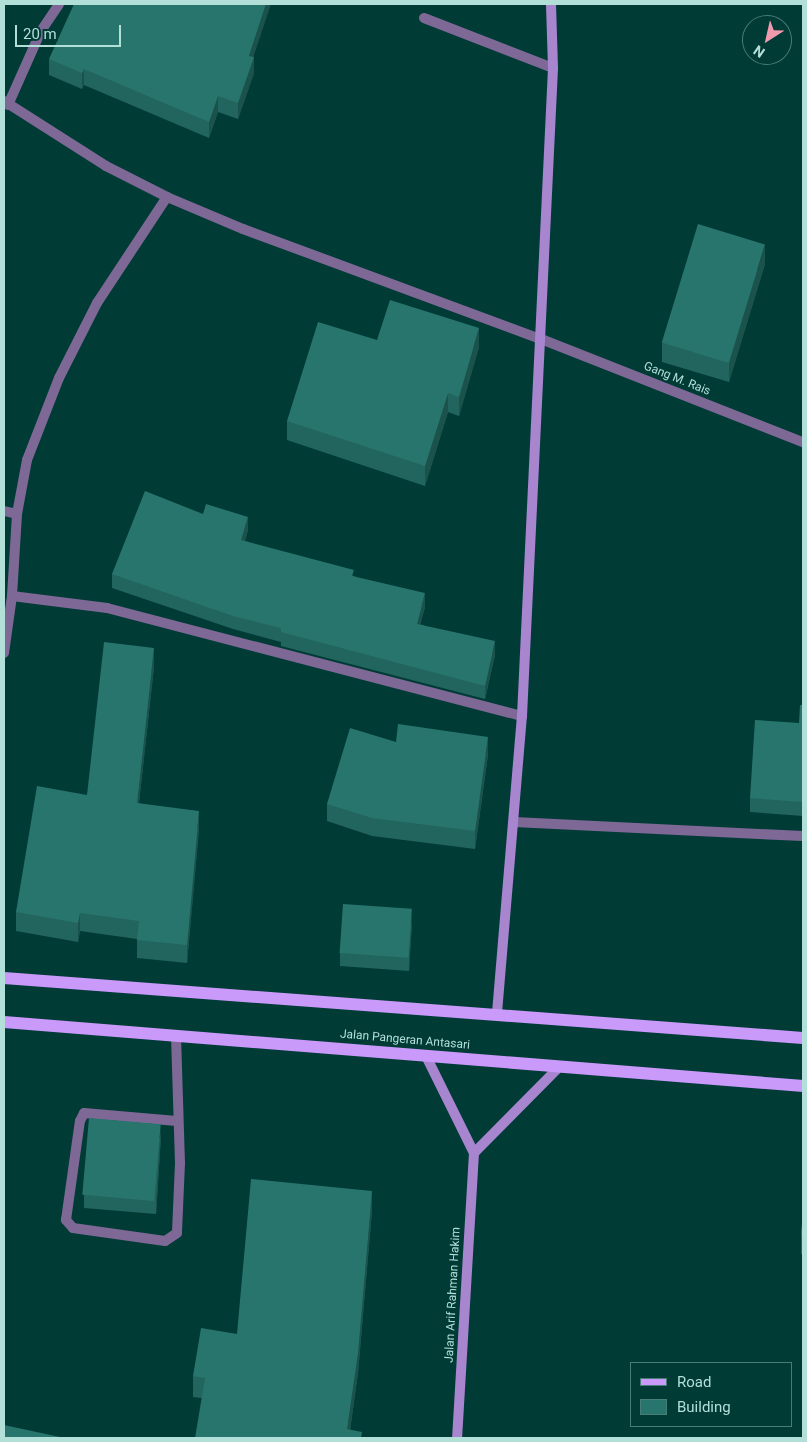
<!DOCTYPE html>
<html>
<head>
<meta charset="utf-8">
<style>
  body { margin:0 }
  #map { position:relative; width:807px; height:1442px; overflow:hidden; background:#003b36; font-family:Roboto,sans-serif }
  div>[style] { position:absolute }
  .lane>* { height:10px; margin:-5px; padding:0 5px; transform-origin:5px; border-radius:5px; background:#7e6896 }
  .street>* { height:10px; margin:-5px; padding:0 5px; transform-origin:5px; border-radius:5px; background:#7e6896 }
  .secondary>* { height:10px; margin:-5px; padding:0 5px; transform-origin:5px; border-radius:5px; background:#a885cf }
  .primary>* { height:12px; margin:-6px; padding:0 6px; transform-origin:6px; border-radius:6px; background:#c99afa }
  .wall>* { inset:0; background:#22655e }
  .shaded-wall>* { inset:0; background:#1c524c }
  .building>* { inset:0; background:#28756d; transform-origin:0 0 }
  span { translate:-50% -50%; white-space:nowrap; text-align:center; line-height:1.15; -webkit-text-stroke:4px #003b36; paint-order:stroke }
  .street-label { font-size:12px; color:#b3dfd9 }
  .frame { position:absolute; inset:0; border:5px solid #b3dfd9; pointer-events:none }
  .legend { position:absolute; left:630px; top:1362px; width:162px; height:65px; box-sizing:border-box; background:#003b36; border:1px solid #487d77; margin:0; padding:6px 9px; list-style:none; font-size:15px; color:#b3dfd9 }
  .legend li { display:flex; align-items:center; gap:10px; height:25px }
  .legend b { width:25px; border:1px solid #487d77 }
  .north { position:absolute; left:742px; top:15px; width:50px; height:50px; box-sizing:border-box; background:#003b36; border:1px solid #487d77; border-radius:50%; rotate:215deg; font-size:14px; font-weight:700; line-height:20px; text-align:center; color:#b3dfd9 }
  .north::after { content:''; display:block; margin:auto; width:18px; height:22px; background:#f29aad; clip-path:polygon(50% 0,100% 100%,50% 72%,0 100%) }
  .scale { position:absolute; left:15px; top:25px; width:106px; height:22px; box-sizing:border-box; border:2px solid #b3dfd9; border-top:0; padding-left:6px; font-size:15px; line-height:18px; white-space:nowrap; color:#b3dfd9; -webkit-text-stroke:4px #003b36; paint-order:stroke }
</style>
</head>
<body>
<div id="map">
  <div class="lane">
    <div style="left:424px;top:18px;width:138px;rotate:21.2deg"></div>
    <div style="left:176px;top:1036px;width:127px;rotate:88.2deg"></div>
    <div style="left:180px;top:1163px;width:70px;rotate:92.5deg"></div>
    <div style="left:177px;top:1233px;width:14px;rotate:146deg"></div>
    <div style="left:165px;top:1241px;width:93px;rotate:-172deg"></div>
    <div style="left:73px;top:1228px;width:11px;rotate:-131deg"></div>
    <div style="left:66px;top:1220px;width:100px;rotate:-82deg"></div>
    <div style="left:80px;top:1121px;width:9px;rotate:-63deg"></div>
    <div style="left:84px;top:1113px;width:93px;rotate:4.9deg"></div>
  </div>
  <div class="street">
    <div style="left:4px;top:101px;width:121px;rotate:32.5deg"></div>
    <div style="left:106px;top:166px;width:68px;rotate:26.9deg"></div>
    <div style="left:167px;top:197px;width:82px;rotate:22.8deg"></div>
    <div style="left:243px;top:229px;width:318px;rotate:20.3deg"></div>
    <div style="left:541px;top:339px;width:282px;rotate:21.5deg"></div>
    <div style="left:8px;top:105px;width:81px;rotate:-66deg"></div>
    <div style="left:41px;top:31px;width:32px;rotate:-56deg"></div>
    <div style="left:4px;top:511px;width:13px;rotate:13deg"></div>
    <div style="left:12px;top:596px;width:96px;rotate:7.2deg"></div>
    <div style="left:107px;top:608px;width:429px;rotate:14.6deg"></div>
    <div style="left:4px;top:653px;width:58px;rotate:-82deg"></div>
    <div style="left:12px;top:596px;width:82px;rotate:-86.5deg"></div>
    <div style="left:17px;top:514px;width:55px;rotate:-79.5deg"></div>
    <div style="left:27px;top:460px;width:88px;rotate:-68.7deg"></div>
    <div style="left:59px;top:378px;width:84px;rotate:-63.1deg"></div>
    <div style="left:97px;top:303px;width:127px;rotate:-56.6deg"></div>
    <div style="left:514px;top:822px;width:289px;rotate:2.8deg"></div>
  </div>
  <div class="secondary">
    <div style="left:497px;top:1013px;width:298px;rotate:-85.2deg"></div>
    <div style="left:522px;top:716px;width:649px;rotate:-87.26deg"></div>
    <div style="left:553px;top:68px;width:64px;rotate:-91.8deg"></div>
    <div style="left:426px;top:1056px;width:108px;rotate:63.7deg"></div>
    <div style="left:474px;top:1153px;width:286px;rotate:93.4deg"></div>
    <div style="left:474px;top:1153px;width:122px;rotate:-45.3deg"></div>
  </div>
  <div class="primary">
    <div style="left:4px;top:978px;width:801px;rotate:4.29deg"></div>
    <div style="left:4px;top:1022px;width:802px;rotate:4.58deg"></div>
  </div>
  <div class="wall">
    <div style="clip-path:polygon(254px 57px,254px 73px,238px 119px,218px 112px,209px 138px,84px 85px,82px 89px,49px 75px,49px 59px)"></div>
    <div style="clip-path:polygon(765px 264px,729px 382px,662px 362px,662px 343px)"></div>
    <div style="clip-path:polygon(377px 340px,479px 347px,459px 416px,448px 412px,425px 486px,287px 440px,287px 421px)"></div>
    <div style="clip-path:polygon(203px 514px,248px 530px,245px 541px,354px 576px,425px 607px,420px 624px,495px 655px,485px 699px,281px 646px,281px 642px,233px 629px,112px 588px,112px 574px)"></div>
    <div style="clip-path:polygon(154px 667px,139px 803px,199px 829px,187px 963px,137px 958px,137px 939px,80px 931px,78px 942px,16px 931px,16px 912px,87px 795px)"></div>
    <div style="clip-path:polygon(803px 705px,803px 816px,750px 812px,750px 798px,799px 723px)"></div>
    <div style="clip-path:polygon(396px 742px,488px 755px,475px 849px,372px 836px,327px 821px,327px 804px)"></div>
    <div style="clip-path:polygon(412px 923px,409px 971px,340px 966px,340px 953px)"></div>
    <div style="clip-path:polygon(161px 1137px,156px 1214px,84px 1208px,84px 1195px)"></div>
    <div style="clip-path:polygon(372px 1211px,358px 1373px,350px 1430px,362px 1438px,201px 1398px,193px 1397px,193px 1376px,237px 1334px)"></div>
    <div style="clip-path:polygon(803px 1213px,803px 1255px,801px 1254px,801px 1235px)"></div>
  </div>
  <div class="shaded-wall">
    <div style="clip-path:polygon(266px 4px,271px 4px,253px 58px,254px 57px,254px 73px,238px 119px,238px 103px,249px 56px)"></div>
    <div style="clip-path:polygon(84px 69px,84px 85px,82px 89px,82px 73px)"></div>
    <div style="clip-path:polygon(218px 96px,218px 112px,209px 138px,209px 122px)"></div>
    <div style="clip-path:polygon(765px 245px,765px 264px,729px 382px,729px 363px)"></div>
    <div style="clip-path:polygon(479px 328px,479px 347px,459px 416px,459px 397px)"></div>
    <div style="clip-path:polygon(448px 393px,448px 412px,425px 486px,425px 466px)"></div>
    <div style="clip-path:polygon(248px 517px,248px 530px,241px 554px,241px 540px)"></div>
    <div style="clip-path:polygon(425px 593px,425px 607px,417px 637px,417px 624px)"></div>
    <div style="clip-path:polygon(495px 641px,495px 655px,485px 699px,485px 686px)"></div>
    <div style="clip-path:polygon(154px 648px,154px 667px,137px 821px,137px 803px)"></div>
    <div style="clip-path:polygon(488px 737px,488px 755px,475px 849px,475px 831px)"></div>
    <div style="clip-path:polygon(199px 811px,199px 829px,187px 963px,187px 945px)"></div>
    <div style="clip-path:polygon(412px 909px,412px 923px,409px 971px,409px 957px)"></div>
    <div style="clip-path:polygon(80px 913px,80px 931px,78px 942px,78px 923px)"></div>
    <div style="clip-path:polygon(161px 1124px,161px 1137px,156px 1214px,156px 1200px)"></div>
    <div style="clip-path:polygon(372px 1191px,372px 1211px,358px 1373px,349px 1438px,347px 1429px)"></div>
  </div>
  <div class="building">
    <div style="clip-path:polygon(74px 4px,266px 4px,249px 56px,254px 57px,238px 103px,218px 96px,209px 122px,84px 69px,82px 73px,49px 59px)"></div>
    <div style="left:698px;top:224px;width:70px;height:124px;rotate:17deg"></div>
    <div style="clip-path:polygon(390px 300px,479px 328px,459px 397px,448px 393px,425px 466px,287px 421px,318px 322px,377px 340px)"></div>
    <div style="clip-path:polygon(145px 491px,203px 514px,206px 504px,248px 517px,241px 540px,354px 570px,352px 576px,425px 593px,417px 624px,495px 641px,485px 686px,281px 632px,281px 628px,233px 616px,112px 574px)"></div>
    <div style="clip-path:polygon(104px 642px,154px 648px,137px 803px,199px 811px,187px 945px,137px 940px,139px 921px,80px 913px,78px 923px,16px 912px,37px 786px,87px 795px)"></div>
    <div style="clip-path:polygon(800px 705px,803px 705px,803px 802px,750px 798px,755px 720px,799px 723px)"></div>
    <div style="clip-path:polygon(398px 724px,488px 737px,475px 831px,372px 818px,327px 804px,350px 728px,396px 742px)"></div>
    <div style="left:343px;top:904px;width:69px;height:49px;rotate:4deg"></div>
    <div style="left:89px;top:1118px;width:72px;height:77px;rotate:5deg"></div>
    <div style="clip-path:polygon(251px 1179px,372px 1191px,358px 1353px,347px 1429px,362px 1432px,361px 1438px,195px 1438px,205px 1378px,193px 1376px,201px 1328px,237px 1334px)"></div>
    <div style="clip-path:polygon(803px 1213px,803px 1235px,801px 1235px)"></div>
    <div style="clip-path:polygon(4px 1425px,60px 1437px,60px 1438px,4px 1438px)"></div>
  </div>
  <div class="street-label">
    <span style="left:677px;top:379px;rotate:22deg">Gang M. Rais</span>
    <span style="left:405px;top:1040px;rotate:5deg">Jalan Pangeran Antasari</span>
    <span style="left:453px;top:1295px;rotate:-87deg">Jalan Arif Rahman Hakim</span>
  </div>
  <div class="frame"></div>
  <ul class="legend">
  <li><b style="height:6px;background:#c99afa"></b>Road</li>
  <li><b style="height:14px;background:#28756d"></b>Building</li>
  </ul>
  <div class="north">N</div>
  <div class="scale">20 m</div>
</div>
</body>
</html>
